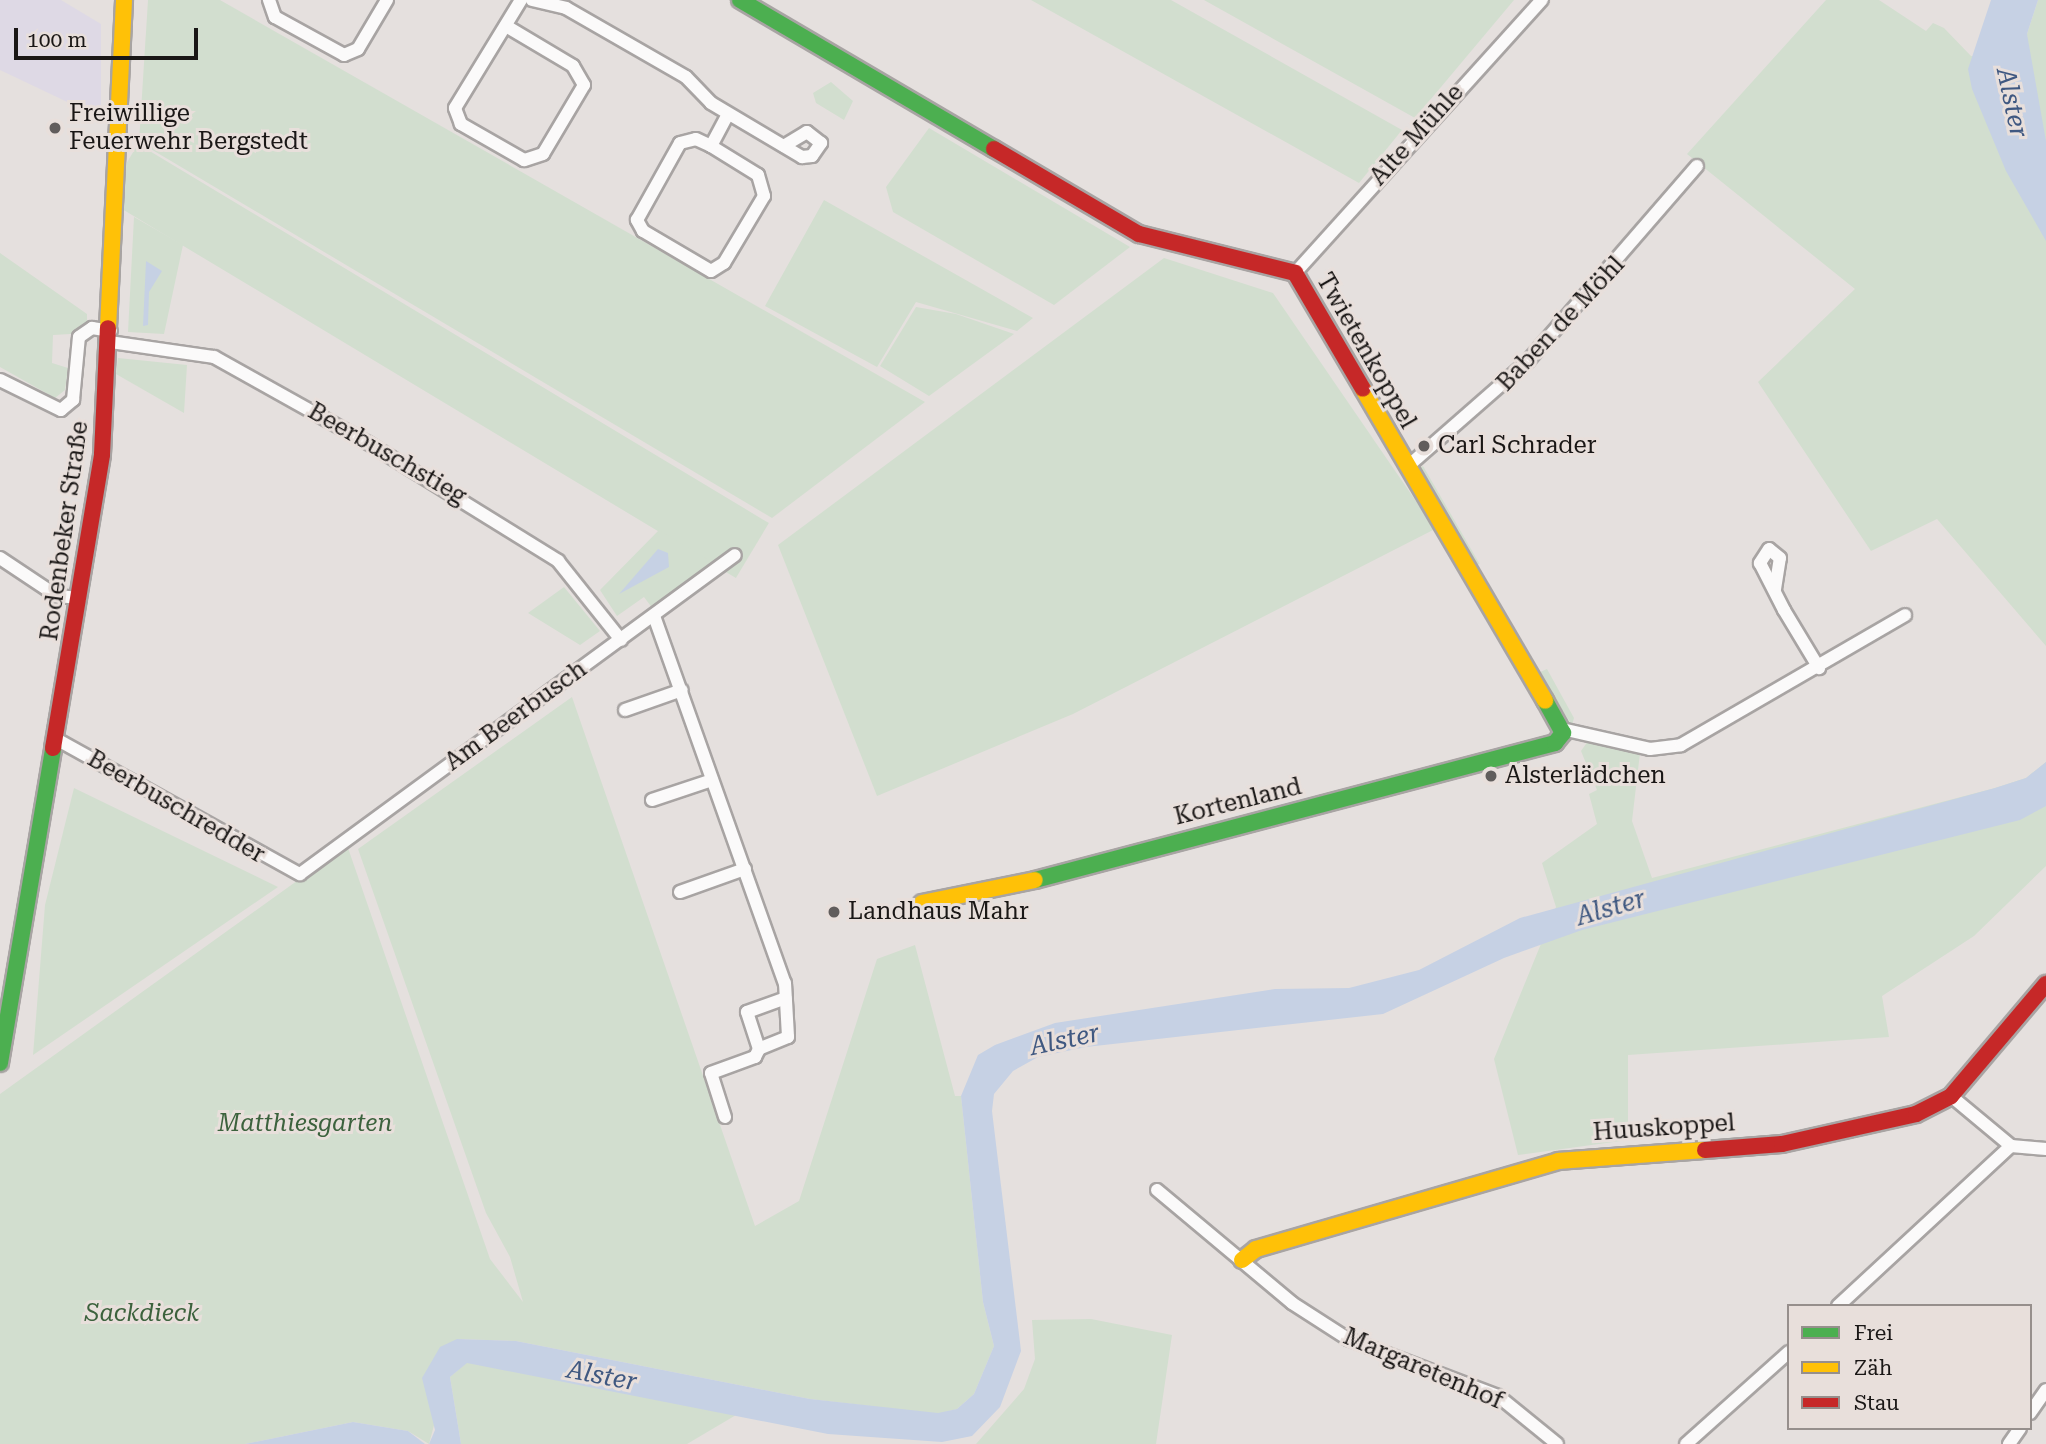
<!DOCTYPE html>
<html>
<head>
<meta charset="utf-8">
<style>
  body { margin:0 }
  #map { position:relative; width:2046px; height:1444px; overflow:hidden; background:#e5e0de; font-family:"Roboto Serif",serif }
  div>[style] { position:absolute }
  .education>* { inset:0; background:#ded9e5 }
  .green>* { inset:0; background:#d2decf; transform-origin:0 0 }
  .water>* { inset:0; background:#c6d1e4 }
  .roads { filter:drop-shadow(2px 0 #a8a4a3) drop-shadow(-2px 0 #a8a4a3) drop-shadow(0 2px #a8a4a3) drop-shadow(0 -2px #a8a4a3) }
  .street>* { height:12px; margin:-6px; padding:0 6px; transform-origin:6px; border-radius:6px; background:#fbfafa }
  .fast>* { height:16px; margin:-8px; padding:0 8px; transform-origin:8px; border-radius:8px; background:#4caf50 }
  .slow>* { height:16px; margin:-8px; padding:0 8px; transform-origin:8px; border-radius:8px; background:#ffc107 }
  .jam>* { height:16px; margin:-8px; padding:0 8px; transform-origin:8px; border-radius:8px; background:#c62828 }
  .dots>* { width:19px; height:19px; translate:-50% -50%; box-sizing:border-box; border:4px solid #e8dfdb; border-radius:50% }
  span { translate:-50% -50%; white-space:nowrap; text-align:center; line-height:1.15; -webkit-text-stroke:6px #e8dfdb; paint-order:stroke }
  .poi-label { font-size:24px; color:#1a1716 }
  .left { translate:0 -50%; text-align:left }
  .street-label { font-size:24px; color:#1a1716 }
  .park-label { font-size:24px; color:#3c623d; font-style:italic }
  .water-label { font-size:26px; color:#3f5881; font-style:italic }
  .legend { position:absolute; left:1787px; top:1304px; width:245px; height:126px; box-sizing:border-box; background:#e8dfdb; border:2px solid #968f8c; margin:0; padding:9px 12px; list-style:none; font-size:21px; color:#1a1716 }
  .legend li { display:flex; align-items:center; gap:14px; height:35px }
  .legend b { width:35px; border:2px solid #968f8c }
  .scale { position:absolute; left:14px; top:28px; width:184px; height:32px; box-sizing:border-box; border:4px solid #1a1716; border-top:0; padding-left:9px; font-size:21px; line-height:24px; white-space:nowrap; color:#1a1716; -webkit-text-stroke:5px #e8dfdb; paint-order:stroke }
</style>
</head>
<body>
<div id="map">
  <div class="education">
    <div style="clip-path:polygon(0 0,61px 0,101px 24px,101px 118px,0 70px)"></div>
  </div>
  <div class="green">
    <div style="clip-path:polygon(148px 0,220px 0,925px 402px,772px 518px,139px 142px)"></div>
    <div style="clip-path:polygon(1031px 0,1171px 0,1402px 130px,1359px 183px)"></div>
    <div style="clip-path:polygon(1204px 0,1514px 0,1415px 118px)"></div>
    <div style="clip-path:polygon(1826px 0,1879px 0,1926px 31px,1933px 23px,1944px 28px,1971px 56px,2028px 62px,2027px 34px,2038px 0,2046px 0,2046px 646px,1937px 519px,1871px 551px,1758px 382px,1855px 289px,1687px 154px)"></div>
    <div style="clip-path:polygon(831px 82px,853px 101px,844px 120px,816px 103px,813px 93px)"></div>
    <div style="clip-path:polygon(929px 128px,1130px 247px,1054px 305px,893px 212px,886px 187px)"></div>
    <div style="left:138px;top:144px;width:736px;height:64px;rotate:31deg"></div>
    <div style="clip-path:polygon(824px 200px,1033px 318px,1017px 331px,916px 302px,877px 367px,765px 306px)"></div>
    <div style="clip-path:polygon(134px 217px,183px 245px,164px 334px,128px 332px)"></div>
    <div style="clip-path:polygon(0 253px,87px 314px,87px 333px,53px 335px,52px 363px,68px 368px,65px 390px,55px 398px,0 367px)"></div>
    <div style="clip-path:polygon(1164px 258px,1273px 293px,1435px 529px,1073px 714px,877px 796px,778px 545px)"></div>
    <div style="clip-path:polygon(916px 307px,956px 314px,1014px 334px,929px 396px,880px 366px)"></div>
    <div style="clip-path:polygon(118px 358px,187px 365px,184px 413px,116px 374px)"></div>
    <div style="left:1423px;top:466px;width:113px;height:7px;rotate:60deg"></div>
    <div style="clip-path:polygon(659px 530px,712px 562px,653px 609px,644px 597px,617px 616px,600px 590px)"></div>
    <div style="clip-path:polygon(564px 587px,600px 631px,580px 645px,528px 613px)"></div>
    <div style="clip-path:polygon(1547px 669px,1574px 718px,1572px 725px,1538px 673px)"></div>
    <div style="clip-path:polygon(572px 697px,755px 1226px,799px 1201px,877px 959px,915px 945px,955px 1096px,961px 1096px,983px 1302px,994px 1346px,974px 1394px,957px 1409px,938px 1414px,810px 1399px,516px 1341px,457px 1339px,429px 1444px,408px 1431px,353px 1422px,245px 1444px,0 1444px,0 1094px,347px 845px,490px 1259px,523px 1302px,510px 1257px,486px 1213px,358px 849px)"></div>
    <div style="clip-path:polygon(1588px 741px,1640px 753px,1632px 821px,1652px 878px,1995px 788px,2026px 778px,2046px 762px,2046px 866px,1974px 936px,1882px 996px,1889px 1037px,1628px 1055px,1628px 1140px,1518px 1155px,1494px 1059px,1556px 907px,1542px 863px,1597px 824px,1589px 794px,1597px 790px,1581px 751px)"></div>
    <div style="clip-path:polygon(74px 788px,278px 887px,33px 1055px,45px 905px)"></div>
    <div style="clip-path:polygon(1091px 1319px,1172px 1335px,1156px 1444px,976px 1444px,1024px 1389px,1035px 1359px,1032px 1320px)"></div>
    <div style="clip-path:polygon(467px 1362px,622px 1391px,736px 1415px,687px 1444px,461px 1444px,450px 1377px)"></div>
  </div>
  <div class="water">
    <div style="clip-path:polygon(1991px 0,2038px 0,2027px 34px,2046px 141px,2046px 241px,2006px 171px,1972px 89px,1968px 69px)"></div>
    <div style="clip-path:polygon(146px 261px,162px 271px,149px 292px,148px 325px,143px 326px)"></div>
    <div style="clip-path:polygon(658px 549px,668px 553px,669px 567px,619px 594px)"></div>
    <div style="clip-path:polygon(2046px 762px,2046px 806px,2020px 820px,1582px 930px,1504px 958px,1383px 1014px,1086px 1047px,1038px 1057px,1013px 1071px,994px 1094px,992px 1111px,1021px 1351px,1000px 1407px,972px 1436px,942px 1442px,828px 1434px,467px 1363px,450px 1377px,461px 1444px,429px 1444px,435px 1430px,422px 1378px,440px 1347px,457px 1339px,516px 1341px,810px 1399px,938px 1413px,957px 1409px,974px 1394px,994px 1346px,983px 1302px,961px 1096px,978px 1055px,995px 1045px,1055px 1023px,1275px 989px,1349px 988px,1419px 970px,1520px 918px,1995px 788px,2026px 778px)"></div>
    <div style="clip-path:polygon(353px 1422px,408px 1431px,425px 1444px,245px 1444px)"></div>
  </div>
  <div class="roads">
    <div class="street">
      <div style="left:269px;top:0;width:18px;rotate:71deg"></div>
      <div style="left:275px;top:17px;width:79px;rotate:28.8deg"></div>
      <div style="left:344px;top:55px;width:15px;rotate:-23deg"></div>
      <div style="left:358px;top:49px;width:57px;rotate:-59.4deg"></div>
      <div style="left:532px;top:0;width:35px;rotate:13deg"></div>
      <div style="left:566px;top:8px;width:138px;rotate:29.9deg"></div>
      <div style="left:686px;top:77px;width:36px;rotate:46deg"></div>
      <div style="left:711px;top:103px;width:106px;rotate:30.7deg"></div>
      <div style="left:802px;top:157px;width:10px;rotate:-6deg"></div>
      <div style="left:812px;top:156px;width:16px;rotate:-55deg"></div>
      <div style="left:821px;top:143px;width:18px;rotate:-142deg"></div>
      <div style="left:807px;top:132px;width:27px;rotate:149deg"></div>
      <div style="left:506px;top:26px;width:78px;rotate:30.8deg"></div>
      <div style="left:573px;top:66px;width:22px;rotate:60deg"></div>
      <div style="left:584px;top:85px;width:80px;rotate:120.7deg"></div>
      <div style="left:543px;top:154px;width:20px;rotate:162deg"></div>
      <div style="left:524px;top:160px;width:73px;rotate:-150.3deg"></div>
      <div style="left:461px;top:124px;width:17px;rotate:-111deg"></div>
      <div style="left:455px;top:108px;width:127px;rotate:-58.6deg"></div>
      <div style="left:711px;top:146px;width:55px;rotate:31.7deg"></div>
      <div style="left:758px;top:175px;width:22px;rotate:74deg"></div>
      <div style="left:764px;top:196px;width:78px;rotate:120.8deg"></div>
      <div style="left:724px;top:263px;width:15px;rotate:148deg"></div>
      <div style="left:711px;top:271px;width:79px;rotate:-149.5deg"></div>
      <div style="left:643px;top:231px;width:13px;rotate:-119deg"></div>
      <div style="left:637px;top:220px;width:88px;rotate:-60.8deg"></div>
      <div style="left:680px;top:143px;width:16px;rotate:-14deg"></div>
      <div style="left:696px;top:139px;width:17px;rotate:25deg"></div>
      <div style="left:711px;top:146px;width:36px;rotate:-62deg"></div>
      <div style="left:1295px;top:273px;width:368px;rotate:-47.9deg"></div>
      <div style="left:110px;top:342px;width:105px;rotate:8.2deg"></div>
      <div style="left:214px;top:357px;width:176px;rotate:29.2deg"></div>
      <div style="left:368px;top:443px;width:224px;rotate:31.8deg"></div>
      <div style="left:558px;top:561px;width:101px;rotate:51.4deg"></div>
      <div style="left:0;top:380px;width:68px;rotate:26.2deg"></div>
      <div style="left:61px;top:410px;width:16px;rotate:-40deg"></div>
      <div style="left:73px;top:400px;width:63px;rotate:-84.6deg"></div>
      <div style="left:79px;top:337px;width:16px;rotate:-35deg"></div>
      <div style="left:92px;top:328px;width:19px;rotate:9deg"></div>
      <div style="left:1407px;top:467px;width:161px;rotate:-41.2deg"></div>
      <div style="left:1528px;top:361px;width:258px;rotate:-49.1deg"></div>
      <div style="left:0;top:558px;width:69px;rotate:33.7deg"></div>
      <div style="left:57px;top:596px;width:23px;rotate:5deg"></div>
      <div style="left:1775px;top:589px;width:31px;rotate:-81deg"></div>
      <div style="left:1780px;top:558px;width:14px;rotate:-141deg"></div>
      <div style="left:1769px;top:549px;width:17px;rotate:123deg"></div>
      <div style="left:1760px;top:563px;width:53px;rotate:62.9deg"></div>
      <div style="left:1784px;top:610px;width:68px;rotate:58.9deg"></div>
      <div style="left:654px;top:616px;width:390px;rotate:70.4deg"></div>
      <div style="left:785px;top:983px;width:54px;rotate:86.8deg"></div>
      <div style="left:788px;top:1037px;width:31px;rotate:158deg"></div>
      <div style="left:625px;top:710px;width:60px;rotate:-19.3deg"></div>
      <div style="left:1562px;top:729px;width:90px;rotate:12.8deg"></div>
      <div style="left:1650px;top:749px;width:31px;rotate:-7deg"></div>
      <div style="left:1681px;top:745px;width:259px;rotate:-30.1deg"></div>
      <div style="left:56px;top:739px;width:279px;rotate:29deg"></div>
      <div style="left:300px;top:874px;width:539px;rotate:-36.25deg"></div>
      <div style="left:652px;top:800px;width:63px;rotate:-18.4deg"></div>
      <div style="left:680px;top:892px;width:69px;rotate:-19.5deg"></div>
      <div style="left:759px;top:1049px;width:39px;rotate:-108deg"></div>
      <div style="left:747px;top:1012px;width:41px;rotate:-19.7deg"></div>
      <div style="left:1951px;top:1096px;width:78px;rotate:39.8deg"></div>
      <div style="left:2011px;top:1146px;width:35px;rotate:5deg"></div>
      <div style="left:725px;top:1117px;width:46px;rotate:-107.7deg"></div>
      <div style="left:711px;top:1073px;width:47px;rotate:-20deg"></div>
      <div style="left:755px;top:1057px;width:9px;rotate:-63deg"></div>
      <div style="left:1157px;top:1190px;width:176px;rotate:39.9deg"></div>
      <div style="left:1292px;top:1303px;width:67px;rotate:32.7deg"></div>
      <div style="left:1348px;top:1339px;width:160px;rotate:20.8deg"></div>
      <div style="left:1498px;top:1396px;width:76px;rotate:39.1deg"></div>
      <div style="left:1838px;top:1306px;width:236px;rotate:-42.8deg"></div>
      <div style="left:2030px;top:1413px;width:28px;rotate:-55deg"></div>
      <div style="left:1686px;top:1444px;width:138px;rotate:-41.8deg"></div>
      <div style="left:2009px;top:1444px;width:19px;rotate:-55deg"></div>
    </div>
    <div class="fast">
      <div style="left:740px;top:0;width:294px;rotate:30.4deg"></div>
      <div style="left:1035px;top:880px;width:538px;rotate:-14.76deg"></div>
      <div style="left:1555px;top:743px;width:13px;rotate:-51deg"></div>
      <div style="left:1563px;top:733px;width:37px;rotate:-119deg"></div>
      <div style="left:0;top:1063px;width:319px;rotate:-80.4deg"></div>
    </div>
    <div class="slow">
      <div style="left:108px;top:328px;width:328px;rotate:-87.2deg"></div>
      <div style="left:1363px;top:389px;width:361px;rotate:59.7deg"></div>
      <div style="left:922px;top:903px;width:115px;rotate:-11.5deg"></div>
      <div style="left:1242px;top:1260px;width:18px;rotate:-38deg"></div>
      <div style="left:1256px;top:1249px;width:315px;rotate:-16.2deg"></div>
      <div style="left:1558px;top:1161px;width:147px;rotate:-4.3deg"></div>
    </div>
    <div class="jam">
      <div style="left:994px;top:149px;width:168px;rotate:30.4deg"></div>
      <div style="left:1139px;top:234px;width:161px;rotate:14deg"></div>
      <div style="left:1295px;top:273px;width:134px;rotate:59.6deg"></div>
      <div style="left:53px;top:748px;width:298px;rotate:-80.5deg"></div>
      <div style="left:102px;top:454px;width:126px;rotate:-87.3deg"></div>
      <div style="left:1705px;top:1150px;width:77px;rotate:-4.5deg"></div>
      <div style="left:1782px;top:1144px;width:137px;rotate:-12.6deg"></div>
      <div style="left:1916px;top:1114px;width:39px;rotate:-27deg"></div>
      <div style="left:1951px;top:1096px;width:147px;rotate:-49.7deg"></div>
    </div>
  </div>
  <div class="dots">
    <div style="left:55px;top:128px;background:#615d5c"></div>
    <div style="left:1424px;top:446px;background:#615d5c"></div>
    <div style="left:1491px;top:776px;background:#615d5c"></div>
    <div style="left:834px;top:912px;background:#615d5c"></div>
  </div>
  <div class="poi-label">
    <span class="left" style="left:69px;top:128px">Freiwillige<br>Feuerwehr Bergstedt</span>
    <span class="left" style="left:1438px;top:446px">Carl Schrader</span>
    <span class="left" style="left:1505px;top:776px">Alsterlädchen</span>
    <span class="left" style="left:848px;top:912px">Landhaus Mahr</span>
  </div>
  <div class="street-label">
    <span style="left:1417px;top:135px;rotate:-48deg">Alte Mühle</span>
    <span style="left:1561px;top:324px;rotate:-47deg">Baben de Möhl</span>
    <span style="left:1366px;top:351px;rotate:60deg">Twietenkoppel</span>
    <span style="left:387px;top:454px;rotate:30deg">Beerbuschstieg</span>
    <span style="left:65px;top:531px;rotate:-82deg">Rodenbeker Straße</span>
    <span style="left:516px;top:716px;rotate:-36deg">Am Beerbusch</span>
    <span style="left:1238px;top:802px;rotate:-14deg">Kortenland</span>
    <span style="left:176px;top:807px;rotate:30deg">Beerbuschredder</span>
    <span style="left:1664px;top:1128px;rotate:-4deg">Huuskoppel</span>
    <span style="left:1423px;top:1369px;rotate:23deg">Margaretenhof</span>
  </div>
  <div class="park-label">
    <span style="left:305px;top:1124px">Matthiesgarten</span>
    <span style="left:142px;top:1314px">Sackdieck</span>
  </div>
  <div class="water-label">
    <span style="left:2012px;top:103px;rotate:78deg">Alster</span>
    <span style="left:1611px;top:908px;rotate:-16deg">Alster</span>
    <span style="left:1065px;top:1040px;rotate:-12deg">Alster</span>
    <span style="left:602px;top:1376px;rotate:11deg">Alster</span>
  </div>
  <ul class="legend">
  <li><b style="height:9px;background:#4caf50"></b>Frei</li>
  <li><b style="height:9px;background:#ffc107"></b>Zäh</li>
  <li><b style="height:9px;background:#c62828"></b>Stau</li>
  </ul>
  <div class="scale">100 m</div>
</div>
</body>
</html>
